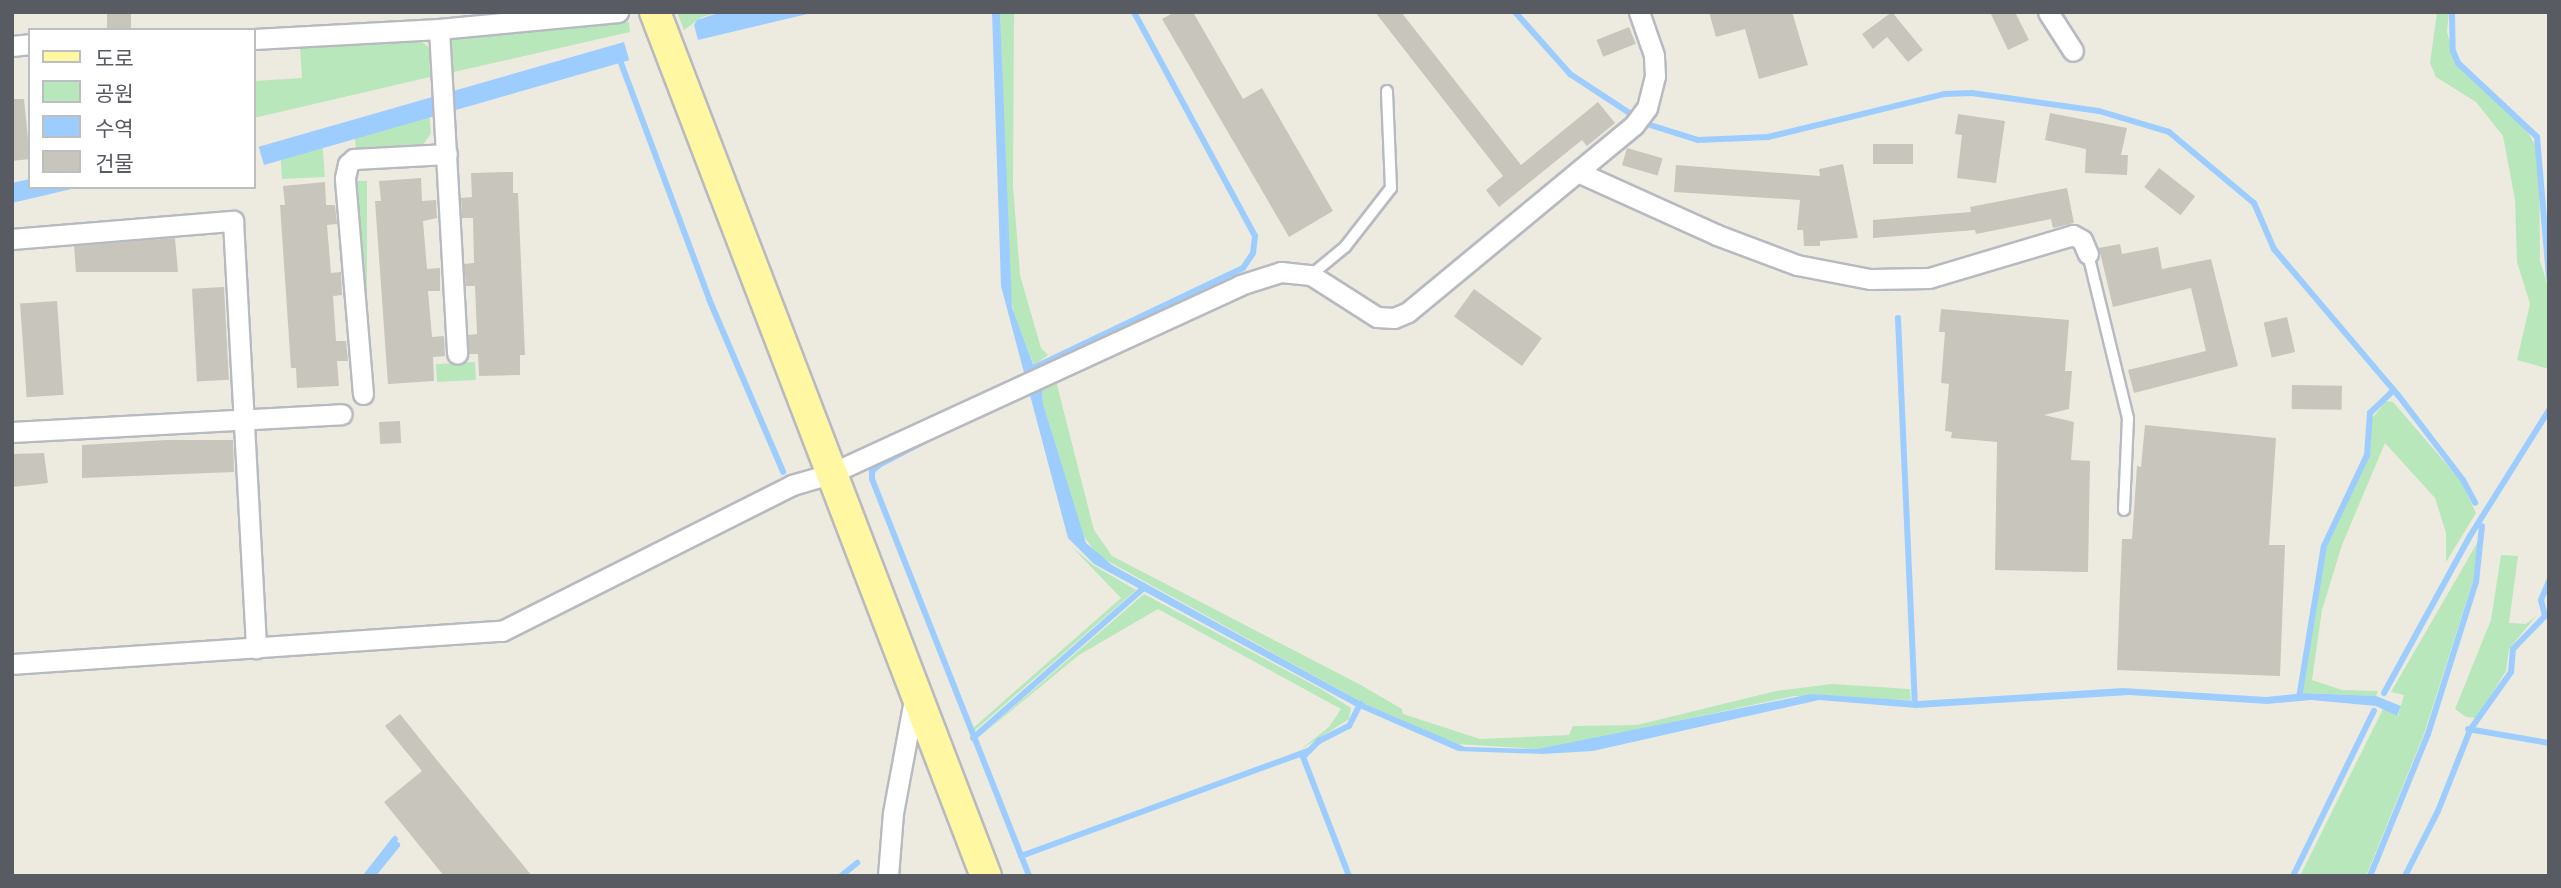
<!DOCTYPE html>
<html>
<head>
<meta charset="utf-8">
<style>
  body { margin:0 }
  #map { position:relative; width:2561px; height:888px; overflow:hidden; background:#edebdf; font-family:Arial,"Noto Sans KR",sans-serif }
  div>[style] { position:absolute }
  .green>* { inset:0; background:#b9e7bc; transform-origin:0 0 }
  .water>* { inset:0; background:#9dcdff; transform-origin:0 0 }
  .stream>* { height:6px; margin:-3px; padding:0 3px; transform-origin:3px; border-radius:3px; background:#9dcdff }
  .building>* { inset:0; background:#c8c5bc; transform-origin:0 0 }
  .roads { filter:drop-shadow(2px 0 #b7bac0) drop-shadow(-2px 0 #b7bac0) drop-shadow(0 2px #b7bac0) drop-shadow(0 -2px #b7bac0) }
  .lane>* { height:10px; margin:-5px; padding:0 5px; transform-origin:5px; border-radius:5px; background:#fff }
  .street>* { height:19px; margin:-9.5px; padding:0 9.5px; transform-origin:9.5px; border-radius:9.5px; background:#fff }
  .primary>* { height:30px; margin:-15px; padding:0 15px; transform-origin:15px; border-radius:15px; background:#fff7a2 }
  span { translate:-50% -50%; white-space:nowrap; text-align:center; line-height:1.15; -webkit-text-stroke:5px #fff; paint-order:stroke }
  .frame { position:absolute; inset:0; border:14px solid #585c62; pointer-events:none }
  .legend { position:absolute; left:28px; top:28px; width:228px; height:161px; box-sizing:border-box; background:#fff; border:2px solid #bcbec0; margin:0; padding:9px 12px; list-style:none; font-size:21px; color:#585c62 }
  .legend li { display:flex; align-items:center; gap:14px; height:35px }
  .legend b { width:35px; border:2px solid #bcbec0 }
</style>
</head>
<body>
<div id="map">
  <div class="green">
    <div style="clip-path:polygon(677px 12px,721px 12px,702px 17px,684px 30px)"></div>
    <div style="clip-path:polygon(1000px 12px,1014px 12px,1013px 186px,1020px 275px,1041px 348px,1048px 355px,1034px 365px,1014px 317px,1008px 277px)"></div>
    <div style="clip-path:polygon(2437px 12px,2449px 12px,2447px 32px,2456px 64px,2524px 126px,2539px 151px,2540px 261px,2549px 289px,2549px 369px,2517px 360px,2530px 304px,2517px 262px,2515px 200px,2503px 136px,2476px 102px,2436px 77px,2430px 63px)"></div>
    <div style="clip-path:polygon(629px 22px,630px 32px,449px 73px,448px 40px,455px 36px)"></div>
    <div style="clip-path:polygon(418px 39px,429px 47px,430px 77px,254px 118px,254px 81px,302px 78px,300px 48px)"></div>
    <div style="clip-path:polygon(429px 112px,431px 133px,423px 145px,356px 150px,354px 130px)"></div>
    <div style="clip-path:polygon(322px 138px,325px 177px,282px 179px,280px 146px)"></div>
    <div style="left:357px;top:181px;width:10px;height:204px"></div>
    <div style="left:475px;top:362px;width:18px;height:39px;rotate:87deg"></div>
    <div style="clip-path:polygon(1056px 381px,1094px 530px,1112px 556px,1359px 684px,1402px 709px,1403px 714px,1480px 739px,1569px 735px,1573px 726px,1637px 725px,1776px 691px,1832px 684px,1910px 689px,1911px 700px,1794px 696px,1566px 745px,1538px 749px,1456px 744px,1365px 704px,1097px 555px,1079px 529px,1043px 404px,1042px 388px)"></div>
    <div style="clip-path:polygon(2386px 401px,2393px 402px,2461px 481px,2476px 513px,2446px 562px,2446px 533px,2435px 498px,2385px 443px,2342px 545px,2322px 610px,2312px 680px,2342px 690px,2378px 691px,2376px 696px,2302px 693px,2308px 634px,2326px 546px,2370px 453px,2370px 421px)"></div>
    <div style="clip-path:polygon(2480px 538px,2473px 581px,2424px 734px,2366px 876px,2300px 876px,2383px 709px,2398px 716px,2404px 695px,2391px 692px)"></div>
    <div style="clip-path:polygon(1070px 545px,1093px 565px,1136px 590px,973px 732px,972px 729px,1121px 598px)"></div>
    <div style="clip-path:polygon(2501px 555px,2518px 556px,2509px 623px,2526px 624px,2537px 615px,2509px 649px,2506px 671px,2477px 718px,2466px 717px,2455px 709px,2491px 620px)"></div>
    <div style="clip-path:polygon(1144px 594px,1321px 689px,1351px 708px,1349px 719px,1300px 750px,1329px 727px,1341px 709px,1158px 609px,1079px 655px,978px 738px)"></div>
  </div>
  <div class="water">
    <div style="clip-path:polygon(721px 12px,816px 12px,698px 40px,694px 25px,697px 20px)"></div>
    <div style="clip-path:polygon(992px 12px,1000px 12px,1012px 308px,1042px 388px,1043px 404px,1086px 543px,1112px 565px,1365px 704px,1465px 747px,1538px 749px,1811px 694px,1918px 701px,2123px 688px,2266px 697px,2304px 693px,2376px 696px,2401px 706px,2397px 716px,2376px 706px,2311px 700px,2267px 704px,2129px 695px,1916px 708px,1819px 700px,1593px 751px,1542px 754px,1458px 751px,1355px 706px,1094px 564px,1068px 538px,1001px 286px)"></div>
    <div style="left:624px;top:42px;width:19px;height:380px;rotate:74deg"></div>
    <div style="clip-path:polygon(30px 179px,30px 187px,80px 187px,12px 203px,12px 183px)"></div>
  </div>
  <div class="stream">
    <div style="left:1515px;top:12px;width:83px;rotate:48.4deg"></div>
    <div style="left:1570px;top:74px;width:73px;rotate:33.3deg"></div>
    <div style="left:2452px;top:12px;width:39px;rotate:89deg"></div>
    <div style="left:2453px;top:51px;width:13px;rotate:67deg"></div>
    <div style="left:2458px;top:63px;width:108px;rotate:43.1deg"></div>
    <div style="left:2537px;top:137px;width:141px;rotate:85.1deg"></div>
    <div style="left:618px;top:55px;width:260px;rotate:69.5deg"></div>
    <div style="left:709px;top:299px;width:188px;rotate:66.8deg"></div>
    <div style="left:1647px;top:124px;width:53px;rotate:17.4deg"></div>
    <div style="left:1698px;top:140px;width:70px;rotate:-2.5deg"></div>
    <div style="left:1768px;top:137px;width:181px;rotate:-13.7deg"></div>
    <div style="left:1944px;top:94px;width:28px;rotate:-2deg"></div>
    <div style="left:1972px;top:93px;width:128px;rotate:8.1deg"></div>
    <div style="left:2099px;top:111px;width:73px;rotate:16.7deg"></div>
    <div style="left:2169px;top:132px;width:111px;rotate:39.9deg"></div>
    <div style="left:2254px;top:203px;width:50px;rotate:66.5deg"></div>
    <div style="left:2274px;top:249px;width:192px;rotate:49.7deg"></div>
    <div style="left:2398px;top:395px;width:107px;rotate:52.6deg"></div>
    <div style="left:2463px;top:480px;width:26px;rotate:62deg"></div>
    <div style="left:1898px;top:318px;width:386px;rotate:87.5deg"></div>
    <div style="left:1029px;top:370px;width:237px;rotate:-25.5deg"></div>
    <div style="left:1243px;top:268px;width:18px;rotate:-56deg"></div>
    <div style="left:1253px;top:253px;width:17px;rotate:-83deg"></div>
    <div style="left:1255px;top:236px;width:255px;rotate:-118.4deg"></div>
    <div style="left:942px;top:432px;width:71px;rotate:152.4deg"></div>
    <div style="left:879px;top:465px;width:9px;rotate:139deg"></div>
    <div style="left:872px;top:471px;width:8px;rotate:90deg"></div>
    <div style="left:872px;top:479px;width:427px;rotate:68.4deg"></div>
    <div style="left:2384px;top:693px;width:179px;rotate:-61.3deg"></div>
    <div style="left:2470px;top:536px;width:149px;rotate:-57.9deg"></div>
    <div style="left:2299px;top:698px;width:154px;rotate:-80.7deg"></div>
    <div style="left:2324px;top:546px;width:101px;rotate:-64.7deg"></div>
    <div style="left:2367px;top:455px;width:42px;rotate:-85.9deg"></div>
    <div style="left:2370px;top:413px;width:33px;rotate:-44deg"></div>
    <div style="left:2468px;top:729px;width:82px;rotate:9.8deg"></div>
    <div style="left:973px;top:738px;width:229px;rotate:-41.3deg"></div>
    <div style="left:1021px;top:856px;width:306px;rotate:-20.1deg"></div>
    <div style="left:366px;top:876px;width:47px;rotate:-51.9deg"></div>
    <div style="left:372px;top:876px;width:40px;rotate:-51deg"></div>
    <div style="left:841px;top:876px;width:21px;rotate:-39deg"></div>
    <div style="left:1349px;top:876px;width:128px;rotate:-111.1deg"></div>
    <div style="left:1303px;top:757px;width:23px;rotate:-45deg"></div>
    <div style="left:1319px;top:741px;width:34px;rotate:-27deg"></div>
    <div style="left:1349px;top:726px;width:25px;rotate:-63deg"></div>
    <div style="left:2293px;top:876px;width:184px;rotate:-63.9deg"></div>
    <div style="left:2370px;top:876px;width:153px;rotate:-67.8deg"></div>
    <div style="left:2428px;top:734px;width:159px;rotate:-72.5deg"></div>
    <div style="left:2476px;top:582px;width:56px;rotate:-83.9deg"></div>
    <div style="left:2405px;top:876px;width:73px;rotate:-63.1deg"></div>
    <div style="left:2438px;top:811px;width:87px;rotate:-68.4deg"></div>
    <div style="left:2470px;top:730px;width:71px;rotate:-54.7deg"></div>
    <div style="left:2511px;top:672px;width:23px;rotate:-85deg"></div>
    <div style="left:2513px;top:649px;width:46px;rotate:-45.9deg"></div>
    <div style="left:2545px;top:616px;width:16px;rotate:-104deg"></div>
    <div style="left:2541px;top:600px;width:21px;rotate:-67deg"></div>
  </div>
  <div class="building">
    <div style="left:107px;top:12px;width:24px;height:18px"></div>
    <div style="clip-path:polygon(1175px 12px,1193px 12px,1243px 99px,1262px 88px,1333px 211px,1289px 237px,1162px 19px)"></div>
    <div style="clip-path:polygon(1375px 12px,1401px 12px,1521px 165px,1598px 102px,1615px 123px,1587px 146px,1582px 140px,1499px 207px,1486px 190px,1503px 176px)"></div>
    <div style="clip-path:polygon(1709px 12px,1792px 12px,1808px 65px,1759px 79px,1745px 29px,1716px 37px)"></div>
    <div style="clip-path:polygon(1892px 12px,1923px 50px,1908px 62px,1887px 37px,1873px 49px,1862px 34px)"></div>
    <div style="clip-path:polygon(1990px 12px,2015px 12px,2029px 40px,2008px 50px)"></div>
    <div style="left:1629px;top:27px;width:18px;height:35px;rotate:68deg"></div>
    <div style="clip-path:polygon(12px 99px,24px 99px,30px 159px,12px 161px)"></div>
    <div style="clip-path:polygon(2050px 113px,2127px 128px,2121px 155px,2128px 155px,2127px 175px,2085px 173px,2086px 149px,2045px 140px)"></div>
    <div style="clip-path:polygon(1958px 114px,2005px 121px,1996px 183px,1957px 178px,1962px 135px,1955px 134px)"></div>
    <div style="left:1873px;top:144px;width:40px;height:20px"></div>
    <div style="left:1627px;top:148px;width:37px;height:18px;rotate:16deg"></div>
    <div style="clip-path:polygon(1843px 164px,1858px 238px,1820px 241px,1820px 246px,1804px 246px,1803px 230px,1797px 230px,1800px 200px,1674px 192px,1676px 165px,1820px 176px,1819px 169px)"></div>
    <div style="left:2159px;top:168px;width:46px;height:24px;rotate:38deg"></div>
    <div style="clip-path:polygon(513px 172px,513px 193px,518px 193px,525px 355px,520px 355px,520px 375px,479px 376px,478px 354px,469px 354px,468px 335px,477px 334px,475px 286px,466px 286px,464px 264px,474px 263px,473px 218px,462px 218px,461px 198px,472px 197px,471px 173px)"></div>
    <div style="clip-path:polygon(421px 178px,422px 201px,436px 200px,437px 218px,423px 221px,427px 269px,440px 268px,440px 291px,428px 291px,432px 337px,444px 336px,445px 356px,433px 357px,434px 381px,388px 384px,375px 201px,381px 201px,379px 181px)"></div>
    <div style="clip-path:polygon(325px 182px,326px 205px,335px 205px,337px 224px,327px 225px,331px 273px,341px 272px,342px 295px,333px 296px,336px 341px,346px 341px,348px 361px,337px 361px,339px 386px,297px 388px,296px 368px,291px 368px,280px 205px,285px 205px,283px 186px)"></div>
    <div style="clip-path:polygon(2067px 188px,2074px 223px,2053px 228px,2051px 219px,1976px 234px,1975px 230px,1873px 238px,1873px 220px,1971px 212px,1970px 207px)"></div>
    <div style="clip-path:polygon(175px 238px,178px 272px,76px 272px,74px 246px)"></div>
    <div style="clip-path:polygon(2120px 244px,2122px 254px,2158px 247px,2162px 269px,2211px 259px,2238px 366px,2134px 393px,2128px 370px,2206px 351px,2191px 288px,2113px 307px,2099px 248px)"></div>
    <div style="left:224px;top:287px;width:93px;height:32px;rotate:87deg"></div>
    <div style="left:1474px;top:289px;width:84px;height:34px;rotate:36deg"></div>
    <div style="left:57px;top:301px;width:94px;height:37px;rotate:86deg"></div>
    <div style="clip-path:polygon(1941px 309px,2069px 320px,2065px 371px,2072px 371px,2069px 409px,2044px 415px,2074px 422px,2071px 460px,2090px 461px,2088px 572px,1995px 570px,1997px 442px,1951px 438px,1952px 432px,1945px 431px,1949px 384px,1941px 383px,1945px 332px,1939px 332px)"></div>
    <div style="left:2287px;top:317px;width:36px;height:24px;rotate:77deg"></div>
    <div style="left:2292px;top:385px;width:50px;height:24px;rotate:1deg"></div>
    <div style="left:400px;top:421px;width:22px;height:21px;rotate:87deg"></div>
    <div style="clip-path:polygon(2145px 425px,2276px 438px,2269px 545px,2285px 545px,2280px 676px,2117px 670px,2122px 539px,2132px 539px,2137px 466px,2141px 467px)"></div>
    <div style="clip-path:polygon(166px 440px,233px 440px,234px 472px,82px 478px,82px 445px)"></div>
    <div style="clip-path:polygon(44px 453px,48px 483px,12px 487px,12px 454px)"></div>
    <div style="clip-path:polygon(400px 714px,436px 759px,532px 876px,444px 876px,384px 802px,422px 771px,385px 726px)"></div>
  </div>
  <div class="roads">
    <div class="lane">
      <div style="left:2088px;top:254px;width:169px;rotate:76.3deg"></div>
      <div style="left:2128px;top:418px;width:92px;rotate:92.5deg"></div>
      <div style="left:1311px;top:275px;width:44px;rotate:-39.5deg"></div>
      <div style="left:1345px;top:247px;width:75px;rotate:-52.1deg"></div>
      <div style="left:1391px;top:188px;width:97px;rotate:-92.4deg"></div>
    </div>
    <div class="street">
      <div style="left:2048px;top:12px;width:46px;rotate:57.3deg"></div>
      <div style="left:439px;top:29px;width:325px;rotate:86.8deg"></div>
      <div style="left:254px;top:39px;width:185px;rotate:-3.1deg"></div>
      <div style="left:439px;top:29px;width:180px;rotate:-5.4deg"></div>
      <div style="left:12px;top:46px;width:18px;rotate:-6deg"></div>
      <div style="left:1580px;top:173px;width:150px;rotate:24.3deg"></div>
      <div style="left:1717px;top:235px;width:85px;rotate:20.6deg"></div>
      <div style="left:1797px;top:265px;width:74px;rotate:10.9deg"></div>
      <div style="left:1870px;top:279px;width:59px;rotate:-1deg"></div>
      <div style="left:1929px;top:278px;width:150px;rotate:-16.6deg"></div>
      <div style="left:2073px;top:235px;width:10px;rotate:29deg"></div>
      <div style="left:2082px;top:240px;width:15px;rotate:67deg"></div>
      <div style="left:12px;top:239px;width:222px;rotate:-4.7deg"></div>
      <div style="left:233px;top:221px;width:428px;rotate:86.9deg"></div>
      <div style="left:363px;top:394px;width:217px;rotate:-94.8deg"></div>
      <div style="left:345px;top:178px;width:14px;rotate:-78deg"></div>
      <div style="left:348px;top:164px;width:8px;rotate:-40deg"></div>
      <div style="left:354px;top:159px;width:93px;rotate:-3.1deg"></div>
      <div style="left:12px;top:432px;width:330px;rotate:-3.1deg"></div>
      <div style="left:12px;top:664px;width:491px;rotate:-3.9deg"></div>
      <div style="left:502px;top:631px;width:325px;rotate:-26.7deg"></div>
      <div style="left:792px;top:485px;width:40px;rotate:-16deg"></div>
      <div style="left:830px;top:474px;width:451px;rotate:-24.7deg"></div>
      <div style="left:1240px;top:285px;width:43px;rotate:-17.6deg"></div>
      <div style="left:1281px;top:272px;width:30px;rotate:6deg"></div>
      <div style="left:1311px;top:275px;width:78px;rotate:32.5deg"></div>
      <div style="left:1377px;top:317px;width:17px;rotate:3deg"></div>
      <div style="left:1394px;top:318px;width:15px;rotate:-23deg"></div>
      <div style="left:1408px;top:312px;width:293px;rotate:-39.6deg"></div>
      <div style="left:1634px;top:125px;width:21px;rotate:-53deg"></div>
      <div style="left:1647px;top:108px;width:33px;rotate:-76deg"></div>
      <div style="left:1655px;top:76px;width:21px;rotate:-93deg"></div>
      <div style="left:1654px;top:55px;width:46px;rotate:-109.2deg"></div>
      <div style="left:888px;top:876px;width:63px;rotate:-85.5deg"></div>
      <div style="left:893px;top:813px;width:121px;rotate:-79.5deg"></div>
    </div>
    <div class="primary">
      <div style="left:655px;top:12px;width:925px;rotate:69.04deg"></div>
    </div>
  </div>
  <div class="frame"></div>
  <ul class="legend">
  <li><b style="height:9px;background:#fff7a2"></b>도로</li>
  <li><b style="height:19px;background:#b9e7bc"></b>공원</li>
  <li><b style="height:19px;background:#9dcdff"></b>수역</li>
  <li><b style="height:19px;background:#c8c5bc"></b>건물</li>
  </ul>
</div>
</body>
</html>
